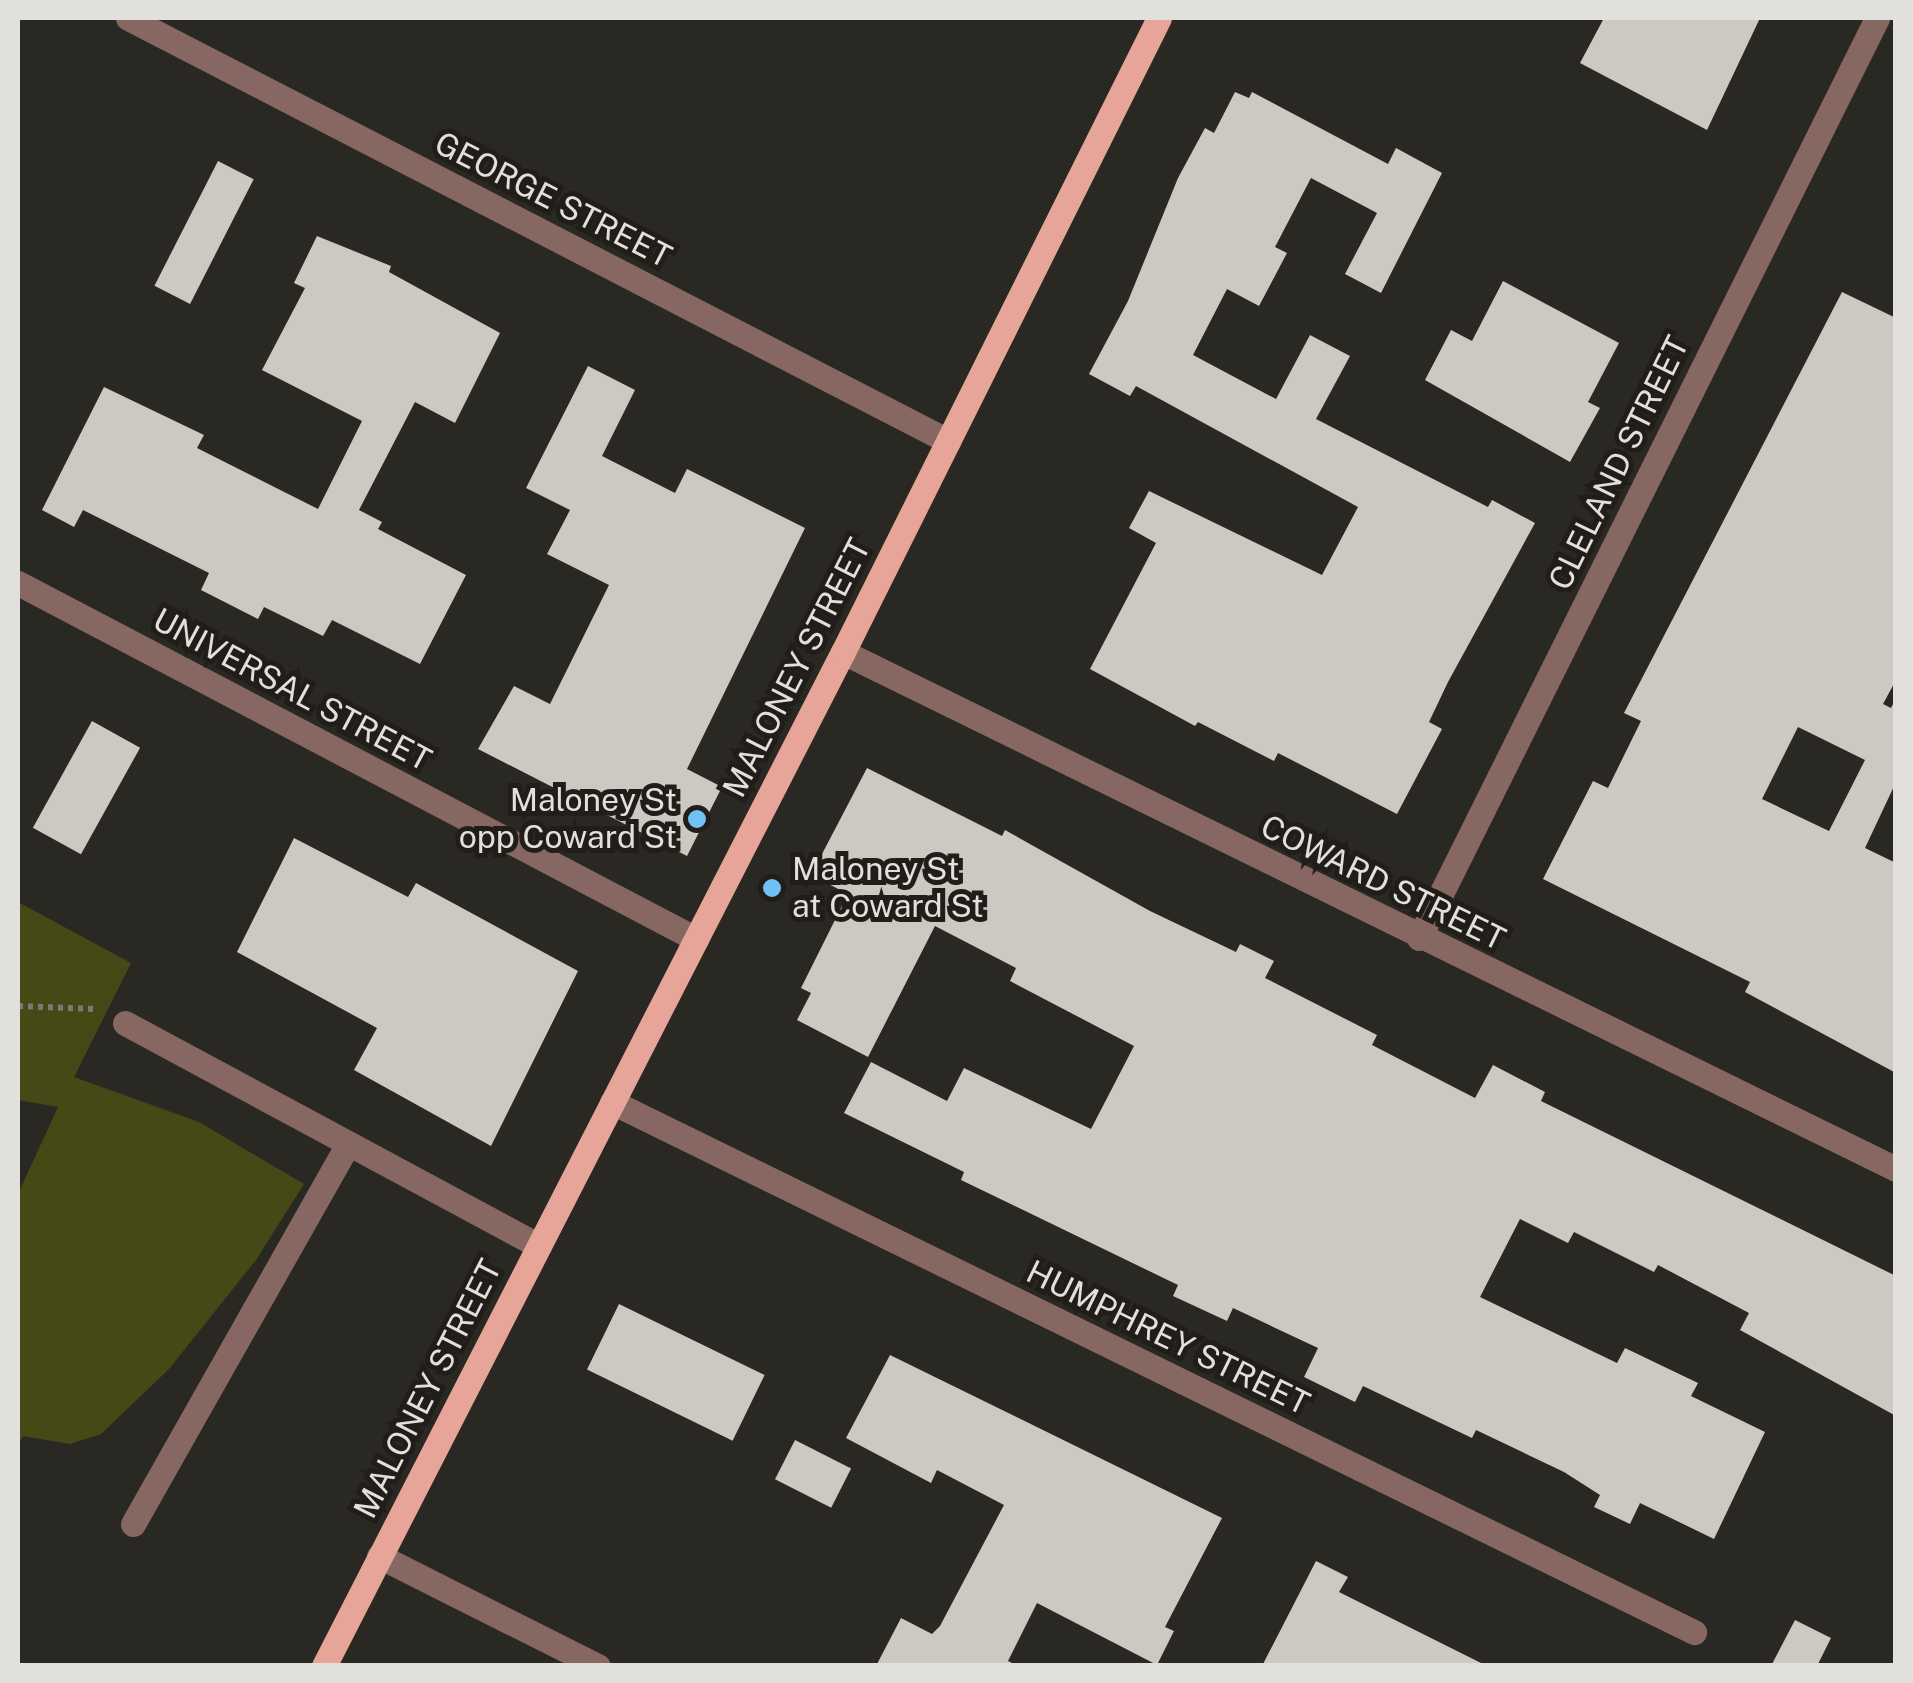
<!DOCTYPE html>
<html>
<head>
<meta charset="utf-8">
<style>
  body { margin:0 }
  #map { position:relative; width:1913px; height:1683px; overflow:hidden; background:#2a2823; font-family:"Public Sans",sans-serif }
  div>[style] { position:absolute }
  .green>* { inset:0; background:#464815 }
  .building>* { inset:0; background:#cdc8c2; transform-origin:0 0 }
  .path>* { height:6px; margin-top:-3px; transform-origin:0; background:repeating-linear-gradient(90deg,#7b7975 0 5px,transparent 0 10px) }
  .minor>* { height:25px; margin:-12.5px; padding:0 12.5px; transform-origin:12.5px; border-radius:12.5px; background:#876761 }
  .major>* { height:25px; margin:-12.5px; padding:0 12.5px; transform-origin:12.5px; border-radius:12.5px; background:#e7a599 }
  .dots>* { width:28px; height:28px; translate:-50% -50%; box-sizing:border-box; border:5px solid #211e19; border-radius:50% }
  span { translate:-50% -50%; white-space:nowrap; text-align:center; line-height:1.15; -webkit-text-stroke:10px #211e19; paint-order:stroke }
  .street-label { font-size:32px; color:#e2e0dd }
  .poi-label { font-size:32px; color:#e2e0dd }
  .right { translate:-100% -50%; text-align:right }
  .left { translate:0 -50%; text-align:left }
  .frame { position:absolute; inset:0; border:20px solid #e2e0dd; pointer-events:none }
</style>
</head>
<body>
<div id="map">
  <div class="green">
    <div style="clip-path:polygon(18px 902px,131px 963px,74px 1077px,199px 1122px,304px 1184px,256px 1260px,169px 1369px,101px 1434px,70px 1444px,23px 1436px,18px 1445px,18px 1194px,58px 1107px,18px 1100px)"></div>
  </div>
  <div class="building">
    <div style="clip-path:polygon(1604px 18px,1760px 18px,1707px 130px,1580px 63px)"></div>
    <div style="clip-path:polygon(1235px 92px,1249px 98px,1252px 92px,1388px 164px,1396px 148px,1442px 173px,1381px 293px,1345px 274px,1377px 213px,1311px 178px,1275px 247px,1287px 253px,1259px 306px,1227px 289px,1193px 355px,1276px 399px,1310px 335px,1350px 356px,1316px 419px,1488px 507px,1492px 500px,1535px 523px,1448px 682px,1429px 722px,1442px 729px,1397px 814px,1278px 753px,1274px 761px,1198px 722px,1195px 726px,1090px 669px,1156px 543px,1129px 528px,1149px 491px,1322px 575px,1358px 507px,1136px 386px,1130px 396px,1089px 374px,1128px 301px,1178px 178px,1205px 128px,1214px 133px)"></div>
    <div style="left:218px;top:161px;width:40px;height:140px;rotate:27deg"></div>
    <div style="clip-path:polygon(317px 236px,391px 266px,389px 272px,500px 333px,455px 423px,415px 402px,359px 510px,382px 522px,378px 529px,466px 575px,420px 664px,332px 620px,323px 636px,264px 607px,258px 619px,201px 590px,209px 573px,83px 510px,74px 527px,42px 510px,104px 387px,204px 435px,197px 448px,318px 509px,362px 421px,262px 370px,305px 288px,294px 283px)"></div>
    <div style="clip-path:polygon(1503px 281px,1619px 343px,1588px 402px,1600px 408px,1570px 462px,1425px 380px,1451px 330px,1472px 341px)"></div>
    <div style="clip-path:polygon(evenodd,1842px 292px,1896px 318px,1896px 680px,1883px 704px,1891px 708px,1896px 698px,1896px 782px,1865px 848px,1896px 863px,1896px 1073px,1745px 992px,1750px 982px,1543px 879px,1593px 781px,1608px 788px,1641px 721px,1624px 713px,1842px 292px,1798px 727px,1865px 760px,1829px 831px,1762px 799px,1798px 727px)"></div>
    <div style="clip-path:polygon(588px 366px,635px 390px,602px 456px,675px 493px,687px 469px,805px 528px,687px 769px,722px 787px,687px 856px,478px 749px,514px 686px,550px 704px,609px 585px,547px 554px,570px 510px,526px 488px)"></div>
    <div style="left:92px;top:721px;width:55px;height:122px;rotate:29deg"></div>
    <div style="clip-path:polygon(867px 768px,1002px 836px,1005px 830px,1150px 911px,1236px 952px,1240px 944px,1274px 961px,1265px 978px,1377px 1035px,1372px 1045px,1475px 1098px,1493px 1065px,1545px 1092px,1541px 1101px,1896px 1276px,1896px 1416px,1740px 1330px,1749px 1313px,1658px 1265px,1654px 1272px,1574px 1232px,1568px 1243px,1520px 1219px,1480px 1297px,1617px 1363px,1625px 1348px,1698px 1383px,1691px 1396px,1765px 1432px,1714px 1539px,1640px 1503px,1630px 1524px,1594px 1507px,1600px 1495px,1564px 1472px,1476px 1430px,1472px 1438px,1363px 1386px,1355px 1402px,1304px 1377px,1318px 1348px,1233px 1308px,1227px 1321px,1173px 1296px,1178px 1285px,961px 1180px,964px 1172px,844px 1113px,871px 1062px,947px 1101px,964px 1068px,1091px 1129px,1134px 1046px,1010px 981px,1016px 968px,935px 926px,868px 1057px,797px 1020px,811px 993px,801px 988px,848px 894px,811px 875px)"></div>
    <div style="clip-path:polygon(294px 838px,408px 897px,416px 883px,578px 971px,491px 1146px,354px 1070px,377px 1028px,237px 952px)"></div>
    <div style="left:619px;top:1304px;width:162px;height:73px;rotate:26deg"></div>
    <div style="clip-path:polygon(890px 1355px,1222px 1518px,1165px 1627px,1174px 1631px,1157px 1665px,1037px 1603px,1008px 1661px,1018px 1666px,876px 1666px,901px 1618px,932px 1634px,940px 1626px,1004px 1505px,937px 1470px,931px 1483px,846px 1438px)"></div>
    <div style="left:795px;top:1440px;width:63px;height:44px;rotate:27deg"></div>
    <div style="clip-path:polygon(1316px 1561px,1348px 1577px,1339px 1592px,1487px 1666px,1262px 1666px)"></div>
    <div style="clip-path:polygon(1795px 1620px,1831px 1638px,1817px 1666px,1771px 1666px)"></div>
  </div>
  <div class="path">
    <div style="left:18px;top:1006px;width:77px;rotate:2.2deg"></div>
  </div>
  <div class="minor">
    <div style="left:128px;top:18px;width:923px;rotate:27.29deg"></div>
    <div style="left:18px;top:583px;width:766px;rotate:27.7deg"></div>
    <div style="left:843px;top:652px;width:1173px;rotate:26.15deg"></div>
    <div style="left:1419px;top:938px;width:1028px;rotate:-63.53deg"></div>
    <div style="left:125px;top:1023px;width:470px;rotate:28.3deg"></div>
    <div style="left:612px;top:1102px;width:1205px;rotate:26.1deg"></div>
    <div style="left:133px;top:1524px;width:434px;rotate:-60.5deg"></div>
    <div style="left:379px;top:1556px;width:245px;rotate:26.7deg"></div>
  </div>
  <div class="major">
    <div style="left:324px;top:1666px;width:1139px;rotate:-62.9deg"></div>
    <div style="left:843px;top:652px;width:708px;rotate:-63.51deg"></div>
  </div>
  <div class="dots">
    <div style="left:697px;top:819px;background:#70c2f4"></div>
    <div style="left:772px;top:888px;background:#70c2f4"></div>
  </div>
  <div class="street-label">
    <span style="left:553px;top:200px;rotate:27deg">GEORGE STREET</span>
    <span style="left:1619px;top:463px;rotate:-64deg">CLELAND STREET</span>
    <span style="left:797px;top:668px;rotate:-63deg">MALONEY STREET</span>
    <span style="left:292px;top:690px;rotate:28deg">UNIVERSAL STREET</span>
    <span style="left:1383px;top:883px;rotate:26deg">COWARD STREET</span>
    <span style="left:1168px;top:1338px;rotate:26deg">HUMPHREY STREET</span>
    <span style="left:428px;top:1389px;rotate:-63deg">MALONEY STREET</span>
  </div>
  <div class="poi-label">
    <span class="right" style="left:677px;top:819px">Maloney St<br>opp Coward St</span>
    <span class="left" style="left:792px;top:888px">Maloney St<br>at Coward St</span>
  </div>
  <div class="frame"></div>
</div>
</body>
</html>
